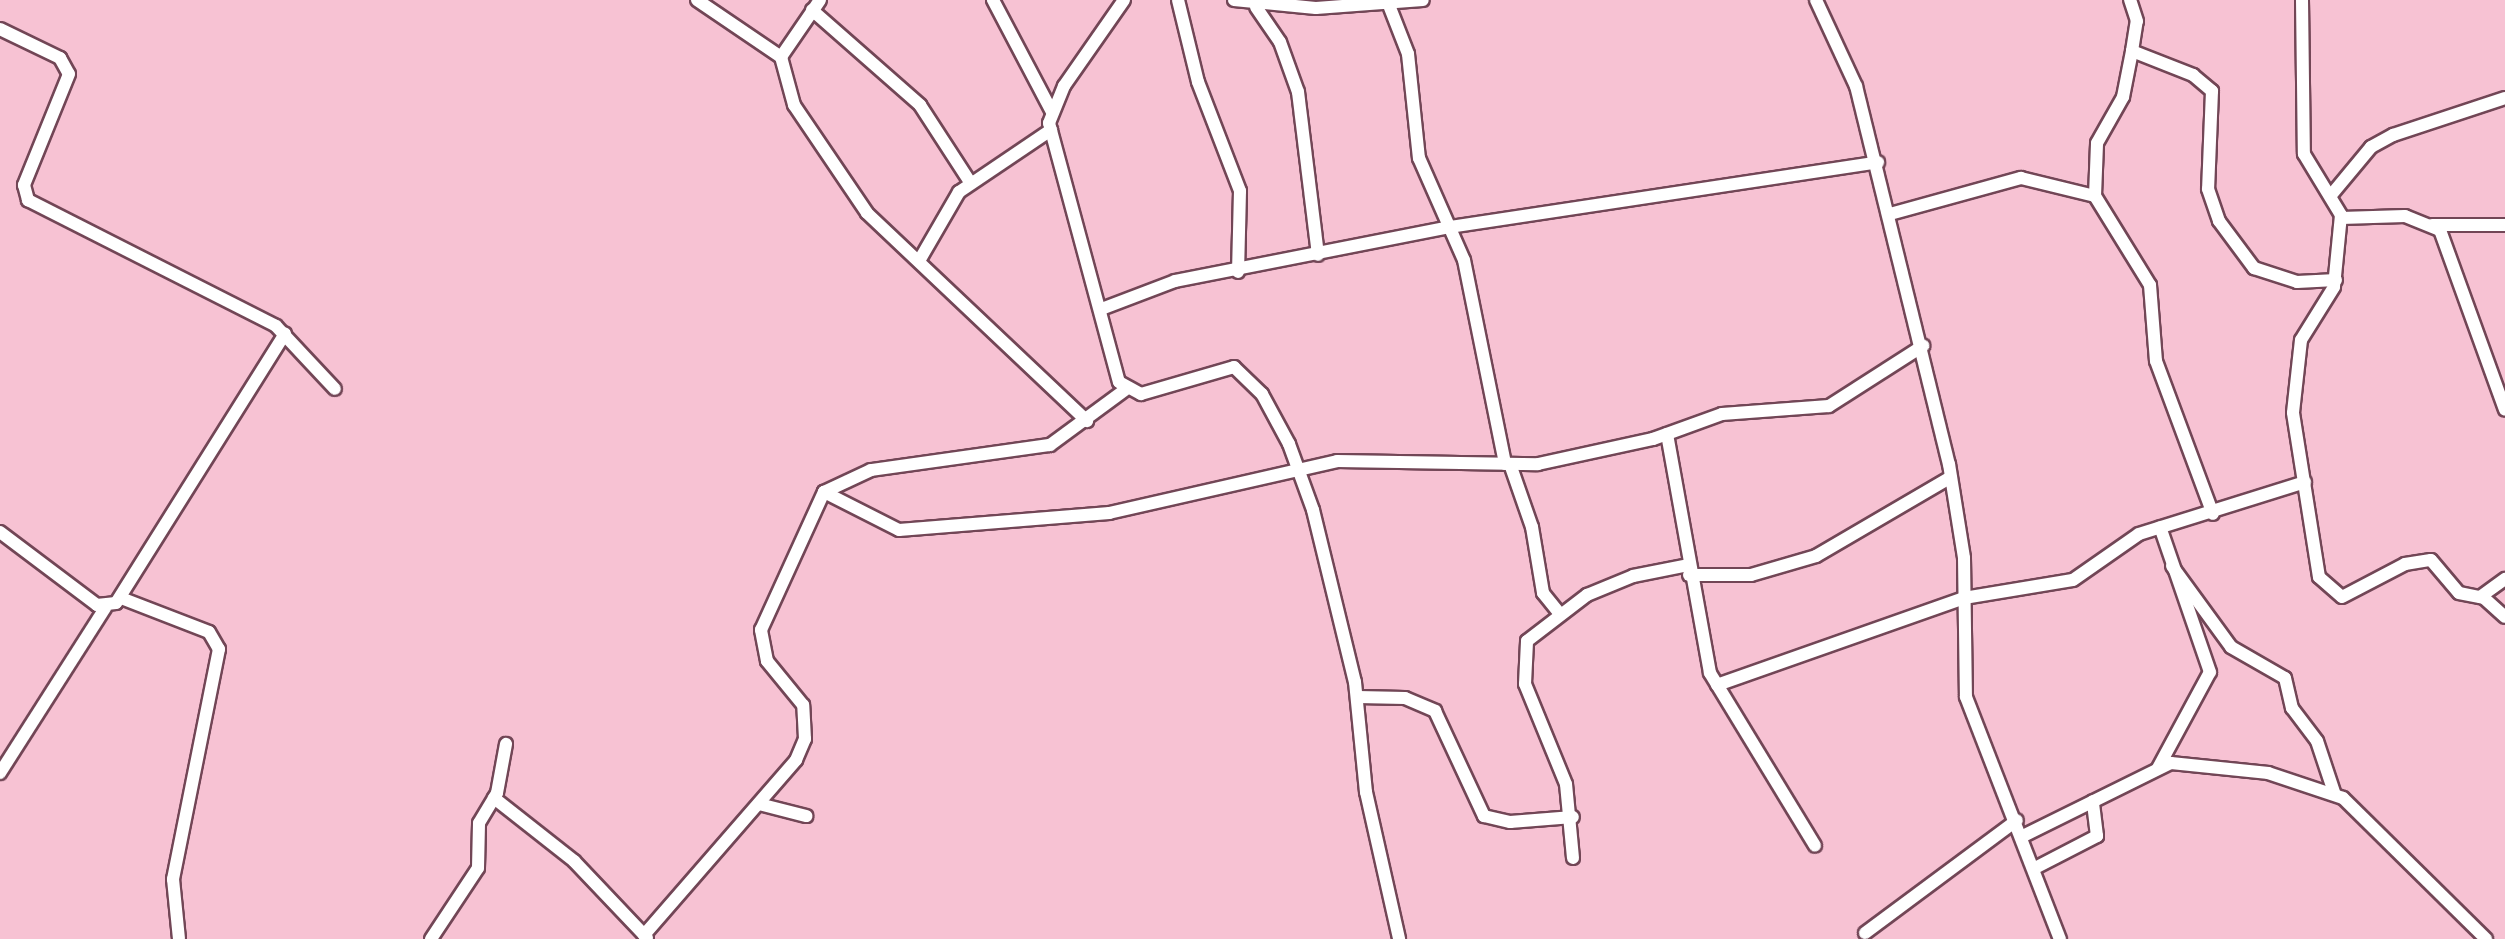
<!DOCTYPE html>
<html>
<head>
<meta charset="utf-8">
<style>
  body { margin:0 }
  #map { position:relative; width:2505px; height:939px; overflow:hidden; background:#f7c2d3; font-family:Inter,sans-serif }
  div>[style] { position:absolute }
  .roads { filter:drop-shadow(2px 0 #724656) drop-shadow(-2px 0 #724656) drop-shadow(0 2px #724656) drop-shadow(0 -2px #724656) }
  .minor>* { height:12px; margin:-6px; padding:0 6px; transform-origin:6px; border-radius:6px; background:#fff }
  span { translate:-50% -50%; white-space:nowrap; text-align:center; line-height:1.15; -webkit-text-stroke:7px #fed2e0; paint-order:stroke }
</style>
</head>
<body>
<div id="map">
  <div class="roads">
    <div class="minor">
      <div style="left:697px;top:0;width:102px;rotate:34.2deg"></div>
      <div style="left:820px;top:0;width:69px;rotate:124.4deg"></div>
      <div style="left:781px;top:57px;width:50px;rotate:74.8deg"></div>
      <div style="left:794px;top:105px;width:130px;rotate:55.9deg"></div>
      <div style="left:867px;top:213px;width:303px;rotate:43.4deg"></div>
      <div style="left:993px;top:0;width:127px;rotate:62.2deg"></div>
      <div style="left:1124px;top:0;width:105px;rotate:124.9deg"></div>
      <div style="left:1064px;top:86px;width:40px;rotate:112deg"></div>
      <div style="left:1049px;top:123px;width:268px;rotate:74.9deg"></div>
      <div style="left:1119px;top:382px;width:25px;rotate:29deg"></div>
      <div style="left:1141px;top:394px;width:97px;rotate:-16.2deg"></div>
      <div style="left:1234px;top:367px;width:39px;rotate:44deg"></div>
      <div style="left:1262px;top:394px;width:57px;rotate:61.6deg"></div>
      <div style="left:1289px;top:444px;width:70px;rotate:70deg"></div>
      <div style="left:1313px;top:510px;width:177px;rotate:76.3deg"></div>
      <div style="left:1355px;top:682px;width:111px;rotate:84.3deg"></div>
      <div style="left:1366px;top:792px;width:151px;rotate:77.3deg"></div>
      <div style="left:1178px;top:0;width:84px;rotate:76.3deg"></div>
      <div style="left:1198px;top:82px;width:117px;rotate:68.9deg"></div>
      <div style="left:1240px;top:191px;width:81px;rotate:91.4deg"></div>
      <div style="left:1234px;top:0;width:82px;rotate:5.6deg"></div>
      <div style="left:1316px;top:8px;width:107px;rotate:-4.3deg"></div>
      <div style="left:1387px;top:0;width:58px;rotate:68.7deg"></div>
      <div style="left:1408px;top:54px;width:105px;rotate:84deg"></div>
      <div style="left:1419px;top:158px;width:111px;rotate:66.2deg"></div>
      <div style="left:1464px;top:260px;width:208px;rotate:78.6deg"></div>
      <div style="left:1816px;top:0;width:95px;rotate:65.1deg"></div>
      <div style="left:1856px;top:86px;width:389px;rotate:76.2deg"></div>
      <div style="left:1949px;top:464px;width:95px;rotate:80.9deg"></div>
      <div style="left:1964px;top:558px;width:139px;rotate:89.2deg"></div>
      <div style="left:1966px;top:697px;width:260px;rotate:68.8deg"></div>
      <div style="left:2302px;top:0;width:154px;rotate:89.3deg"></div>
      <div style="left:2304px;top:154px;width:71px;rotate:58.8deg"></div>
      <div style="left:2341px;top:215px;width:72px;rotate:95.6deg"></div>
      <div style="left:2334px;top:287px;width:62px;rotate:121.9deg"></div>
      <div style="left:2301px;top:340px;width:73px;rotate:96.3deg"></div>
      <div style="left:2293px;top:413px;width:166px;rotate:81deg"></div>
      <div style="left:2319px;top:577px;width:30px;rotate:41deg"></div>
      <div style="left:2342px;top:597px;width:71px;rotate:-27.6deg"></div>
      <div style="left:2405px;top:564px;width:26px;rotate:-9deg"></div>
      <div style="left:2431px;top:560px;width:43px;rotate:49.7deg"></div>
      <div style="left:2459px;top:593px;width:25px;rotate:11deg"></div>
      <div style="left:2484px;top:598px;width:28px;rotate:42deg"></div>
      <div style="left:1256px;top:7px;width:42px;rotate:55.6deg"></div>
      <div style="left:1280px;top:42px;width:53px;rotate:70.2deg"></div>
      <div style="left:1298px;top:92px;width:164px;rotate:83deg"></div>
      <div style="left:812px;top:10px;width:144px;rotate:41.3deg"></div>
      <div style="left:920px;top:105px;width:92px;rotate:57deg"></div>
      <div style="left:0;top:29px;width:67px;rotate:25.8deg"></div>
      <div style="left:60px;top:58px;width:18px;rotate:61deg"></div>
      <div style="left:69px;top:74px;width:120px;rotate:112.1deg"></div>
      <div style="left:24px;top:185px;width:16px;rotate:75deg"></div>
      <div style="left:28px;top:200px;width:278px;rotate:26.9deg"></div>
      <div style="left:276px;top:326px;width:86px;rotate:46.9deg"></div>
      <div style="left:2132px;top:51px;width:66px;rotate:21.5deg"></div>
      <div style="left:2193px;top:75px;width:25px;rotate:40deg"></div>
      <div style="left:2212px;top:91px;width:98px;rotate:92.3deg"></div>
      <div style="left:2208px;top:189px;width:34px;rotate:71deg"></div>
      <div style="left:2219px;top:221px;width:59px;rotate:53.3deg"></div>
      <div style="left:2254px;top:268px;width:45px;rotate:18deg"></div>
      <div style="left:2297px;top:282px;width:39px;rotate:-3deg"></div>
      <div style="left:2332px;top:194px;width:61px;rotate:-50.3deg"></div>
      <div style="left:2371px;top:147px;width:25px;rotate:-29deg"></div>
      <div style="left:2393px;top:135px;width:118px;rotate:-18.3deg"></div>
      <div style="left:2095px;top:196px;width:53px;rotate:-87.8deg"></div>
      <div style="left:2097px;top:143px;width:53px;rotate:-60.5deg"></div>
      <div style="left:2123px;top:97px;width:47px;rotate:-78.9deg"></div>
      <div style="left:2132px;top:51px;width:30px;rotate:-81deg"></div>
      <div style="left:2137px;top:21px;width:22px;rotate:-108deg"></div>
      <div style="left:1890px;top:214px;width:136px;rotate:-15.4deg"></div>
      <div style="left:2021px;top:178px;width:76px;rotate:13.7deg"></div>
      <div style="left:2095px;top:196px;width:105px;rotate:58.3deg"></div>
      <div style="left:2150px;top:285px;width:76px;rotate:85.5deg"></div>
      <div style="left:2156px;top:361px;width:163px;rotate:69.6deg"></div>
      <div style="left:2341px;top:218px;width:64px;rotate:-1.8deg"></div>
      <div style="left:2405px;top:216px;width:38px;rotate:22deg"></div>
      <div style="left:2440px;top:230px;width:191px;rotate:70.1deg"></div>
      <div style="left:2432px;top:225px;width:73px"></div>
      <div style="left:919px;top:261px;width:80px;rotate:-59.9deg"></div>
      <div style="left:959px;top:192px;width:111px;rotate:-34deg"></div>
      <div style="left:1104px;top:308px;width:76px;rotate:-20.8deg"></div>
      <div style="left:1175px;top:281px;width:280px;rotate:-11.1deg"></div>
      <div style="left:1450px;top:227px;width:433px;rotate:-8.6deg"></div>
      <div style="left:1667px;top:434px;width:243px;rotate:79.8deg"></div>
      <div style="left:1710px;top:673px;width:202px;rotate:58.7deg"></div>
      <div style="left:1510px;top:464px;width:67px;rotate:70.8deg"></div>
      <div style="left:1532px;top:527px;width:67px;rotate:80.5deg"></div>
      <div style="left:1543px;top:593px;width:26px;rotate:51deg"></div>
      <div style="left:824px;top:492px;width:84px;rotate:26.9deg"></div>
      <div style="left:899px;top:530px;width:211px;rotate:-4.6deg"></div>
      <div style="left:1109px;top:513px;width:234px;rotate:-12.8deg"></div>
      <div style="left:1337px;top:461px;width:201px;rotate:0.9deg"></div>
      <div style="left:1538px;top:464px;width:118px;rotate:-12.3deg"></div>
      <div style="left:1653px;top:439px;width:73px;rotate:-19.9deg"></div>
      <div style="left:1722px;top:414px;width:107px;rotate:-4.3deg"></div>
      <div style="left:1829px;top:406px;width:112px;rotate:-32.6deg"></div>
      <div style="left:0;top:532px;width:121px;rotate:37deg"></div>
      <div style="left:97px;top:605px;width:19px;rotate:-6deg"></div>
      <div style="left:116px;top:603px;width:318px;rotate:-57.9deg"></div>
      <div style="left:2172px;top:566px;width:100px;rotate:53.9deg"></div>
      <div style="left:2231px;top:647px;width:62px;rotate:29.9deg"></div>
      <div style="left:2285px;top:678px;width:31px;rotate:77deg"></div>
      <div style="left:2292px;top:708px;width:41px;rotate:52.9deg"></div>
      <div style="left:2317px;top:741px;width:54px;rotate:71.6deg"></div>
      <div style="left:1689px;top:575px;width:62px"></div>
      <div style="left:1751px;top:575px;width:68px;rotate:-16.3deg"></div>
      <div style="left:1816px;top:556px;width:156px;rotate:-30.3deg"></div>
      <div style="left:2480px;top:597px;width:31px;rotate:-36deg"></div>
      <div style="left:121px;top:598px;width:94px;rotate:21.1deg"></div>
      <div style="left:209px;top:632px;width:20px;rotate:60deg"></div>
      <div style="left:219px;top:649px;width:235px;rotate:101.3deg"></div>
      <div style="left:173px;top:879px;width:60px;rotate:84.3deg"></div>
      <div style="left:1717px;top:685px;width:262px;rotate:-19.4deg"></div>
      <div style="left:1964px;top:598px;width:110px;rotate:-9.4deg"></div>
      <div style="left:2073px;top:580px;width:80px;rotate:-34.9deg"></div>
      <div style="left:2139px;top:534px;width:174px;rotate:-17.4deg"></div>
      <div style="left:1358px;top:697px;width:47px;rotate:1.2deg"></div>
      <div style="left:1405px;top:698px;width:33px;rotate:23deg"></div>
      <div style="left:1435px;top:711px;width:116px;rotate:65deg"></div>
      <div style="left:1484px;top:816px;width:27px;rotate:13deg"></div>
      <div style="left:1510px;top:822px;width:63px;rotate:-4.5deg"></div>
      <div style="left:2158px;top:768px;width:109px;rotate:-61.6deg"></div>
      <div style="left:2210px;top:672px;width:153px;rotate:-109deg"></div>
      <div style="left:0;top:773px;width:196px;rotate:-57.5deg"></div>
      <div style="left:494px;top:798px;width:102px;rotate:38.2deg"></div>
      <div style="left:574px;top:861px;width:106px;rotate:46.5deg"></div>
      <div style="left:759px;top:804px;width:49px;rotate:14.3deg"></div>
      <div style="left:2023px;top:836px;width:165px;rotate:-26.3deg"></div>
      <div style="left:2171px;top:763px;width:98px;rotate:5.9deg"></div>
      <div style="left:2268px;top:773px;width:79px;rotate:18.4deg"></div>
      <div style="left:2343px;top:798px;width:201px;rotate:44.6deg"></div>
      <div style="left:1573px;top:858px;width:74px;rotate:-95.4deg"></div>
      <div style="left:1566px;top:784px;width:108px;rotate:-112.3deg"></div>
      <div style="left:1525px;top:684px;width:43px;rotate:-87.3deg"></div>
      <div style="left:1527px;top:641px;width:76px;rotate:-37.5deg"></div>
      <div style="left:1587px;top:595px;width:50px;rotate:-22.4deg"></div>
      <div style="left:1633px;top:576px;width:56px;rotate:-11.3deg"></div>
      <div style="left:2035px;top:868px;width:70px;rotate:-27.3deg"></div>
      <div style="left:2097px;top:836px;width:35px;rotate:-97deg"></div>
      <div style="left:1865px;top:933px;width:189px;rotate:-36.6deg"></div>
      <div style="left:644px;top:935px;width:232px;rotate:-49deg"></div>
      <div style="left:796px;top:760px;width:23px;rotate:-67deg"></div>
      <div style="left:805px;top:739px;width:34px;rotate:-93deg"></div>
      <div style="left:803px;top:705px;width:57px;rotate:-129.3deg"></div>
      <div style="left:767px;top:661px;width:32px;rotate:-101deg"></div>
      <div style="left:761px;top:630px;width:152px;rotate:-65.5deg"></div>
      <div style="left:824px;top:492px;width:52px;rotate:-25.1deg"></div>
      <div style="left:871px;top:470px;width:181px;rotate:-8deg"></div>
      <div style="left:1050px;top:445px;width:93px;rotate:-36.3deg"></div>
      <div style="left:431px;top:939px;width:85px;rotate:-56.5deg"></div>
      <div style="left:478px;top:868px;width:45px;rotate:-88.7deg"></div>
      <div style="left:479px;top:823px;width:35px;rotate:-59deg"></div>
      <div style="left:497px;top:793px;width:50px;rotate:-79.6deg"></div>
    </div>
  </div>
</div>
</body>
</html>
